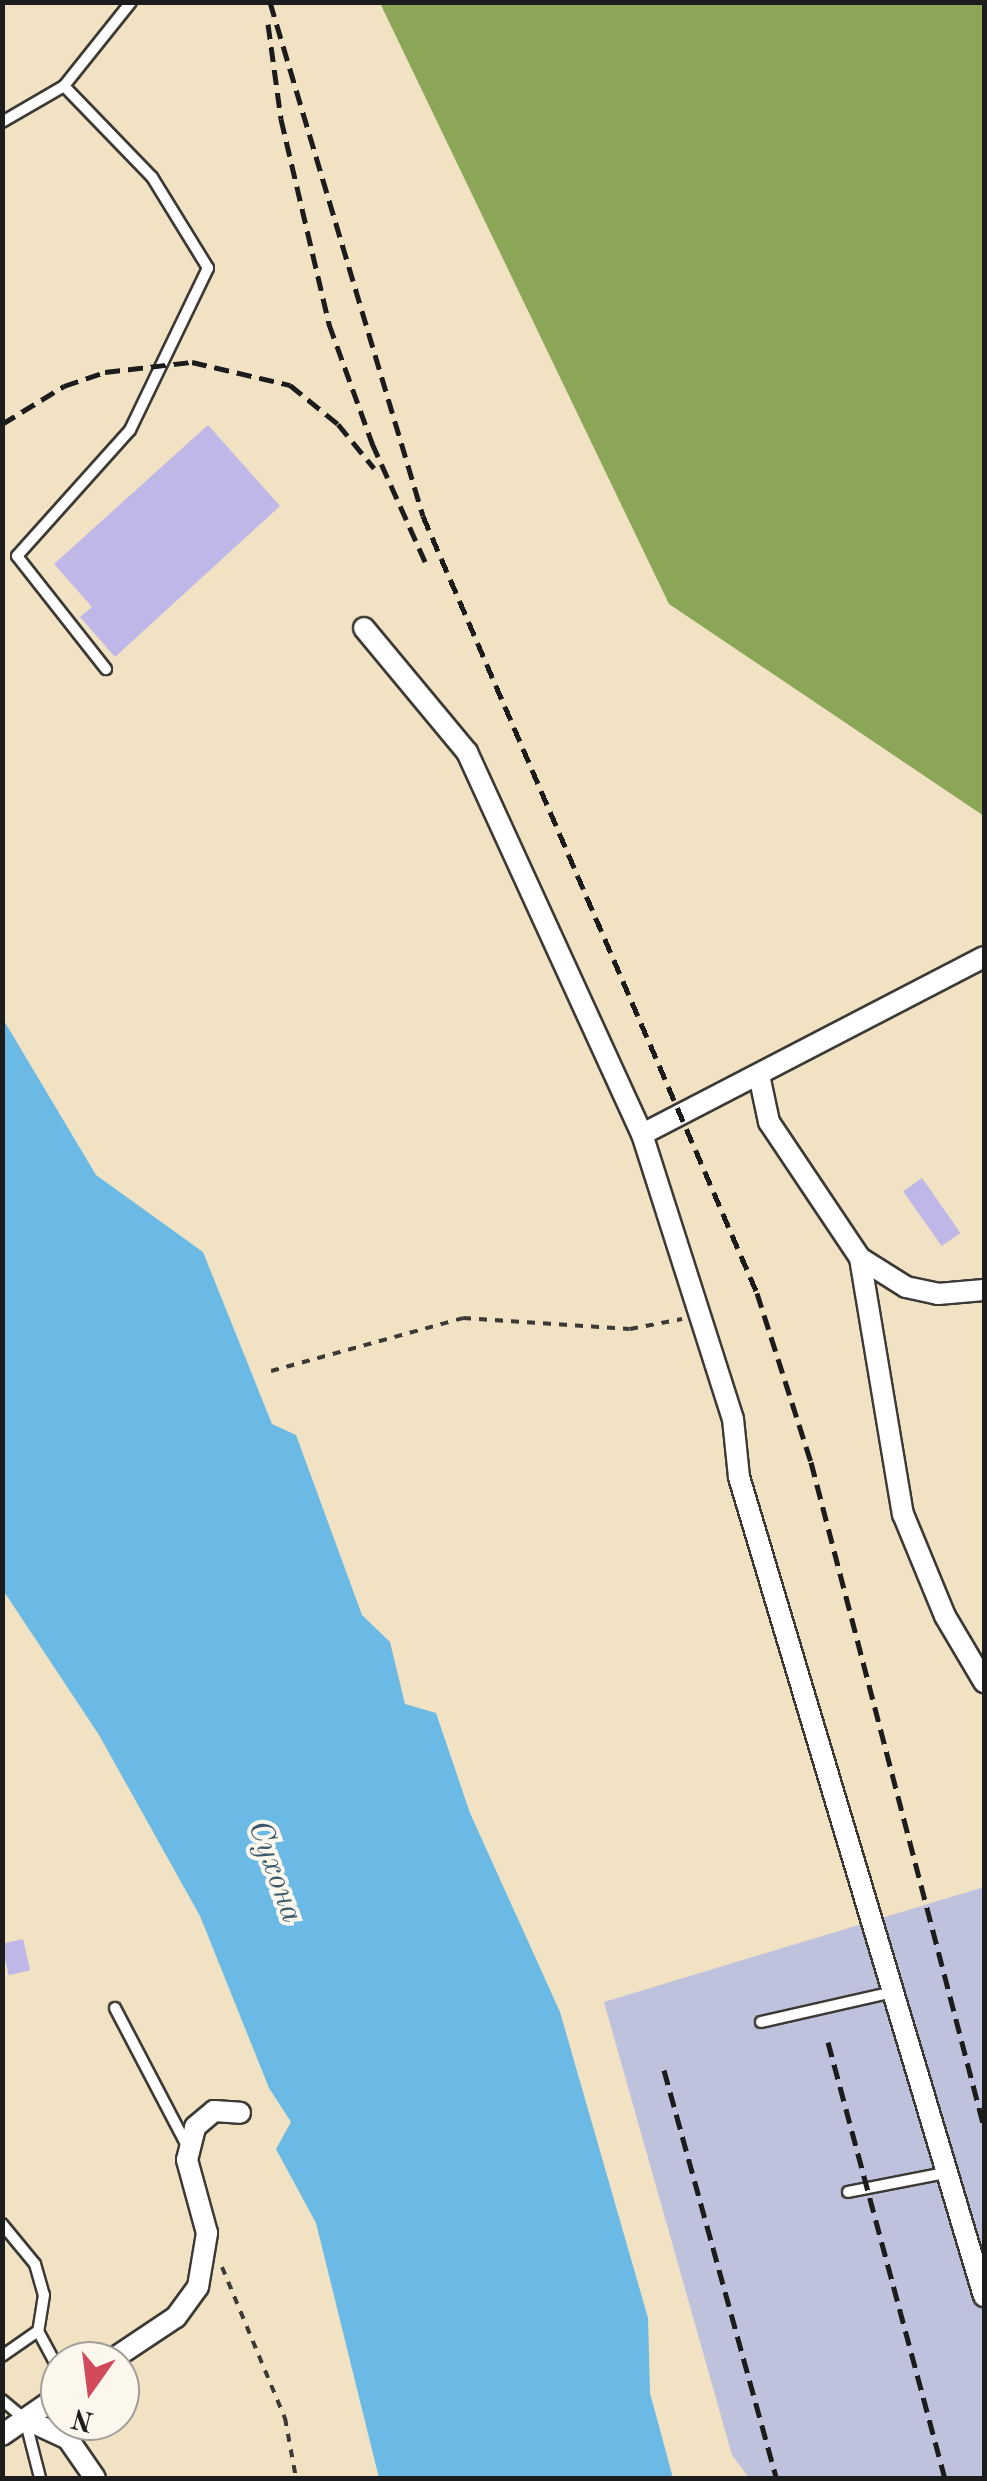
<!DOCTYPE html>
<html>
<head>
<meta charset="utf-8">
<style>
  body { margin:0 }
  #map { position:relative; width:987px; height:2481px; overflow:hidden; background:#f0e2c3; font-family:"Old Standard TT",serif }
  div>[style] { position:absolute }
  .industrial>* { inset:0; background:#bfc2dd }
  .forest>* { inset:0; background:#8ca657 }
  .water>* { inset:0; background:#6abae5 }
  .building>* { inset:0; background:#bfb7e7; transform-origin:0 0 }
  .path>* { height:4px; margin-top:-2px; transform-origin:0; background:repeating-linear-gradient(90deg,#3c3a35 0 8px,transparent 0 16px) }
  .roads { filter:drop-shadow(2px 0 #3c3a35) drop-shadow(-2px 0 #3c3a35) drop-shadow(0 2px #3c3a35) drop-shadow(0 -2px #3c3a35) }
  .lane>* { height:10px; margin:-5px; padding:0 5px; transform-origin:5px; border-radius:5px; background:#fff }
  .street>* { height:20px; margin:-10px; padding:0 10px; transform-origin:10px; border-radius:10px; background:#fff }
  .rail>* { height:5px; margin-top:-2.5px; transform-origin:0; background:repeating-linear-gradient(90deg,#1c1c1c 0 15px,transparent 0 23px) }
  span { translate:-50% -50%; white-space:nowrap; text-align:center; line-height:1.15; -webkit-text-stroke:8px #fbf7ec; paint-order:stroke }
  .water-label { font-size:32px; color:#3b5b6c; font-style:italic }
  .frame { position:absolute; inset:0; border:5px solid #1c1c1c; pointer-events:none }
  .north { position:absolute; left:40px; top:2341px; width:100px; height:100px; box-sizing:border-box; background:#fbf7ec; border:2px solid #a29f99; border-radius:50%; rotate:194deg; font-size:28px; font-weight:700; line-height:40px; text-align:center; color:#1c1c1c }
  .north::after { content:''; display:block; margin:auto; width:35px; height:45px; background:#d1495b; clip-path:polygon(50% 0,100% 100%,50% 72%,0 100%) }
</style>
</head>
<body>
<div id="map">
  <div class="industrial">
    <div style="clip-path:polygon(984px 1887px,984px 2478px,749px 2478px,732px 2455px,604px 2002px)"></div>
  </div>
  <div class="forest">
    <div style="clip-path:polygon(380px 3px,984px 3px,984px 816px,669px 604px)"></div>
  </div>
  <div class="water">
    <div style="clip-path:polygon(3px 1019px,96px 1175px,203px 1252px,272px 1424px,296px 1435px,362px 1615px,390px 1642px,405px 1704px,436px 1713px,470px 1813px,560px 2012px,648px 2318px,650px 2393px,673px 2478px,379px 2478px,316px 2223px,276px 2149px,291px 2122px,269px 2088px,200px 1916px,99px 1735px,3px 1590px)"></div>
  </div>
  <div class="building">
    <div style="clip-path:polygon(208px 425px,280px 506px,115px 657px,80px 617px,92px 607px,54px 564px)"></div>
    <div style="left:922px;top:1178px;width:67px;height:23px;rotate:55deg"></div>
    <div style="left:23px;top:1939px;width:32px;height:22px;rotate:77deg"></div>
  </div>
  <div class="path">
    <div style="left:271px;top:1371px;width:199px;rotate:-15.4deg"></div>
    <div style="left:463px;top:1318px;width:167px;rotate:3.8deg"></div>
    <div style="left:630px;top:1329px;width:53px;rotate:-10.9deg"></div>
    <div style="left:222px;top:2267px;width:164px;rotate:67.4deg"></div>
    <div style="left:285px;top:2418px;width:61px;rotate:79.6deg"></div>
  </div>
  <div class="roads">
    <div class="lane">
      <div style="left:64px;top:86px;width:127px;rotate:46deg"></div>
      <div style="left:152px;top:177px;width:107px;rotate:58.4deg"></div>
      <div style="left:208px;top:268px;width:180px;rotate:115.7deg"></div>
      <div style="left:130px;top:430px;width:169px;rotate:131.9deg"></div>
      <div style="left:17px;top:556px;width:144px;rotate:51.8deg"></div>
      <div style="left:2px;top:122px;width:72px;rotate:-30.1deg"></div>
      <div style="left:64px;top:86px;width:107px;rotate:-51.4deg"></div>
      <div style="left:115px;top:2008px;width:156px;rotate:62.4deg"></div>
      <div style="left:761px;top:2022px;width:139px;rotate:-12.8deg"></div>
      <div style="left:848px;top:2192px;width:99px;rotate:-11.1deg"></div>
      <div style="left:2px;top:2224px;width:52px;rotate:50.5deg"></div>
      <div style="left:35px;top:2264px;width:32px;rotate:74deg"></div>
      <div style="left:44px;top:2295px;width:36px;rotate:99deg"></div>
      <div style="left:38px;top:2331px;width:47px;rotate:61.8deg"></div>
      <div style="left:2px;top:2356px;width:44px;rotate:-34.8deg"></div>
      <div style="left:2px;top:2400px;width:30px;rotate:40deg"></div>
      <div style="left:25px;top:2419px;width:61px;rotate:75.7deg"></div>
    </div>
    <div class="street">
      <div style="left:364px;top:628px;width:161px;rotate:50.3deg"></div>
      <div style="left:467px;top:752px;width:420px;rotate:65.4deg"></div>
      <div style="left:984px;top:957px;width:385px;rotate:152.6deg"></div>
      <div style="left:642px;top:1134px;width:299px;rotate:72.3deg"></div>
      <div style="left:733px;top:1419px;width:58px;rotate:84.1deg"></div>
      <div style="left:739px;top:1477px;width:855px;rotate:73.35deg"></div>
      <div style="left:759px;top:1075px;width:48px;rotate:78deg"></div>
      <div style="left:769px;top:1122px;width:164px;rotate:56.2deg"></div>
      <div style="left:860px;top:1258px;width:54px;rotate:32.2deg"></div>
      <div style="left:906px;top:1287px;width:33px;rotate:12deg"></div>
      <div style="left:938px;top:1294px;width:46px;rotate:-5deg"></div>
      <div style="left:860px;top:1258px;width:260px;rotate:80.5deg"></div>
      <div style="left:903px;top:1514px;width:110px;rotate:67.6deg"></div>
      <div style="left:945px;top:1616px;width:77px;rotate:59.4deg"></div>
      <div style="left:110px;top:2361px;width:79px;rotate:-33.7deg"></div>
      <div style="left:176px;top:2317px;width:37px;rotate:-54deg"></div>
      <div style="left:198px;top:2287px;width:55px;rotate:-80.5deg"></div>
      <div style="left:207px;top:2233px;width:76px;rotate:-105.3deg"></div>
      <div style="left:187px;top:2160px;width:34px;rotate:-76deg"></div>
      <div style="left:195px;top:2127px;width:25px;rotate:-40deg"></div>
      <div style="left:214px;top:2111px;width:26px;rotate:4deg"></div>
      <div style="left:25px;top:2419px;width:47px;rotate:24.9deg"></div>
      <div style="left:68px;top:2439px;width:47px;rotate:55.3deg"></div>
      <div style="left:2px;top:2435px;width:70px;rotate:-34.6deg"></div>
    </div>
  </div>
  <div class="rail">
    <div style="left:270px;top:2px;width:536px;rotate:73.42deg"></div>
    <div style="left:423px;top:516px;width:846px;rotate:66.74deg"></div>
    <div style="left:757px;top:1293px;width:177px;rotate:72.3deg"></div>
    <div style="left:811px;top:1462px;width:687px;rotate:75.42deg"></div>
    <div style="left:268px;top:24px;width:96px;rotate:82.2deg"></div>
    <div style="left:281px;top:119px;width:211px;rotate:76.8deg"></div>
    <div style="left:329px;top:324px;width:127px;rotate:70.1deg"></div>
    <div style="left:372px;top:443px;width:137px;rotate:65.9deg"></div>
    <div style="left:2px;top:424px;width:73px;rotate:-31.5deg"></div>
    <div style="left:64px;top:386px;width:43px;rotate:-18.9deg"></div>
    <div style="left:105px;top:372px;width:88px;rotate:-6.6deg"></div>
    <div style="left:192px;top:362px;width:101px;rotate:13.2deg"></div>
    <div style="left:290px;top:385px;width:62px;rotate:39.1deg"></div>
    <div style="left:338px;top:424px;width:57px;rotate:50.7deg"></div>
    <div style="left:828px;top:2042px;width:451px;rotate:75deg"></div>
    <div style="left:664px;top:2070px;width:423px;rotate:74.6deg"></div>
  </div>
  <div class="water-label">
    <span style="left:274px;top:1872px;rotate:70deg">Сухона</span>
  </div>
  <div class="frame"></div>
  <div class="north">N</div>
</div>
</body>
</html>
